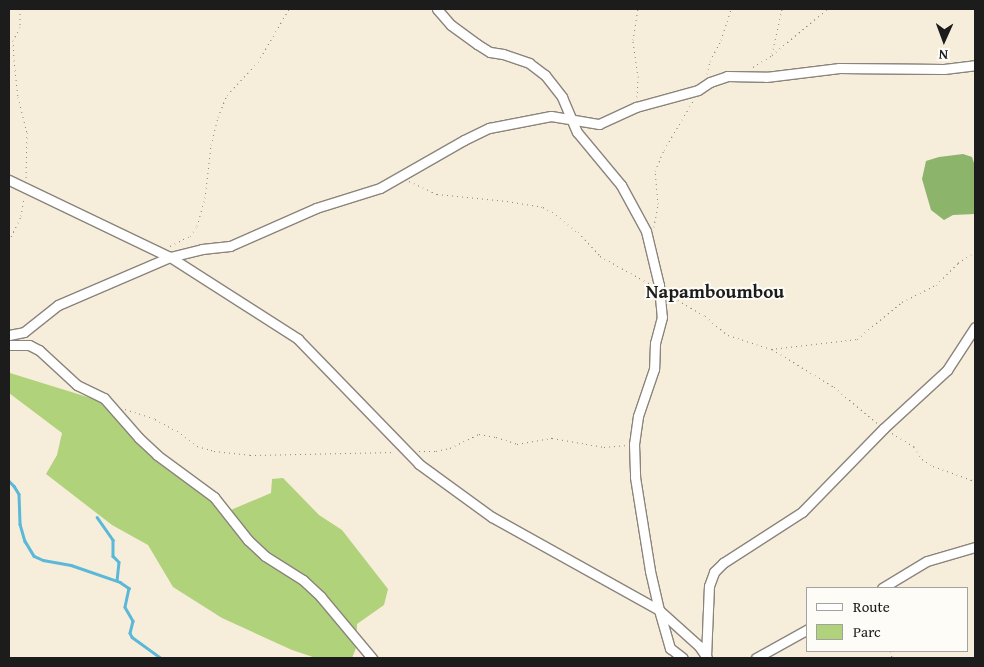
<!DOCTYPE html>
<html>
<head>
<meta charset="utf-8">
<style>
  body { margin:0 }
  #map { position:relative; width:984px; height:667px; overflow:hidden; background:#f7eddb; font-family:"Gentium Book Plus",serif }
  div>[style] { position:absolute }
  .green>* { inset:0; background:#b0d27a }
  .forest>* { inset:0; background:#8cb46a }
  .stream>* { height:2.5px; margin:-1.25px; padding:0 1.25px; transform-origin:1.25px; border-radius:1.25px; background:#5ab8d8 }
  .path>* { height:1px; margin-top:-0.5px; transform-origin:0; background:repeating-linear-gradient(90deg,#8a847c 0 1px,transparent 0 5px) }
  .roads { filter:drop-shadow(1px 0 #8a847c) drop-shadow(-1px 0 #8a847c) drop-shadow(0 1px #8a847c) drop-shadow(0 -1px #8a847c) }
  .minor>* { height:9px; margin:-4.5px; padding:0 4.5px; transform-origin:4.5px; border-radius:4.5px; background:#fff }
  span { translate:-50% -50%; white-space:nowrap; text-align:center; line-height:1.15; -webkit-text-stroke:4px #fdfcf7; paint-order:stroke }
  .quarter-label { font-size:19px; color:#1c1c1c; font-weight:700 }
  .frame { position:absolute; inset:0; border:10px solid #1c1c1c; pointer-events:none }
  .legend { position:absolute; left:806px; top:587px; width:162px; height:65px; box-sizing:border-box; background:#fdfcf7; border:1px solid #a3a29f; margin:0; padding:6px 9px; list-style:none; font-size:15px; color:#1c1c1c }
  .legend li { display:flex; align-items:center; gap:10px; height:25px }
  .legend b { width:25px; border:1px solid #a3a29f }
  .north { position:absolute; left:919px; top:15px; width:50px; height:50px; -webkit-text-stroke:4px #fdfcf7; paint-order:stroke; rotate:182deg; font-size:14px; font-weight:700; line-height:20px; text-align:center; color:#1c1c1c }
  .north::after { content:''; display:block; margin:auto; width:18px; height:22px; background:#1c1c1c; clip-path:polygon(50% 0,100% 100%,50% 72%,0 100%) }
</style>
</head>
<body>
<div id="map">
  <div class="green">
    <div style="clip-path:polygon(10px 373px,110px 404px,139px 438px,226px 512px,271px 493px,272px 479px,283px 478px,319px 515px,342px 530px,388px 589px,384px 605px,357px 624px,356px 648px,352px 658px,316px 658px,292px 650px,222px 618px,173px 587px,148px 545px,112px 525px,46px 474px,57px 455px,62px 433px,9px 393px)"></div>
  </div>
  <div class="forest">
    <div style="clip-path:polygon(963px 154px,972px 157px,975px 166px,975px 214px,953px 215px,944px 220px,931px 210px,922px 179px,926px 161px,939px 157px)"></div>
  </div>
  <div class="stream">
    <div style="left:9px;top:481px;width:7px;rotate:45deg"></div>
    <div style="left:14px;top:486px;width:9px;rotate:58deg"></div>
    <div style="left:19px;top:494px;width:30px;rotate:88deg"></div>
    <div style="left:20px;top:524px;width:18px;rotate:74deg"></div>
    <div style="left:25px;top:541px;width:17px;rotate:59deg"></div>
    <div style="left:34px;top:556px;width:10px;rotate:24deg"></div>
    <div style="left:43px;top:560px;width:28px;rotate:10deg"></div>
    <div style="left:71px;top:565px;width:52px;rotate:19.1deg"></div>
    <div style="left:120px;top:582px;width:11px;rotate:34deg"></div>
    <div style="left:129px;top:588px;width:19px;rotate:102deg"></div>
    <div style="left:125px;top:607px;width:16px;rotate:60deg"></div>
    <div style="left:133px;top:621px;width:12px;rotate:104deg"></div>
    <div style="left:130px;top:633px;width:4px;rotate:63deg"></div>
    <div style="left:132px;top:637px;width:36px;rotate:36deg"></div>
    <div style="left:97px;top:517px;width:28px;rotate:55deg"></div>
    <div style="left:113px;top:540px;width:16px;rotate:90deg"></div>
    <div style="left:113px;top:556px;width:8px;rotate:45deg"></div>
    <div style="left:119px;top:562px;width:18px;rotate:96deg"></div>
  </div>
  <div class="path">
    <div style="left:20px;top:9px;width:18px;rotate:90deg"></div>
    <div style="left:20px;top:27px;width:15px;rotate:118deg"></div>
    <div style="left:13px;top:40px;width:20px;rotate:87deg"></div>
    <div style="left:14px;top:60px;width:37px;rotate:84deg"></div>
    <div style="left:18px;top:97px;width:36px;rotate:76deg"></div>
    <div style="left:27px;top:132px;width:46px;rotate:91.2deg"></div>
    <div style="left:772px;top:54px;width:46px;rotate:-77.5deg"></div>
    <div style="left:753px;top:67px;width:22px;rotate:-32deg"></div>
    <div style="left:772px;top:55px;width:72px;rotate:-39.9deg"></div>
    <div style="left:707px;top:74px;width:13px;rotate:-77deg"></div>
    <div style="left:710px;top:61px;width:24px;rotate:-62deg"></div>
    <div style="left:721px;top:40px;width:33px;rotate:-72deg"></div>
    <div style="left:637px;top:97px;width:20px;rotate:-87deg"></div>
    <div style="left:638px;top:77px;width:37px;rotate:-98deg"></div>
    <div style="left:633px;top:40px;width:31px;rotate:-81deg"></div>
    <div style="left:409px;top:181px;width:31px;rotate:25deg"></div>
    <div style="left:437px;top:194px;width:70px;rotate:5.7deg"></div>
    <div style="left:507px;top:201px;width:36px;rotate:9deg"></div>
    <div style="left:543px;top:207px;width:10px;rotate:29deg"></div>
    <div style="left:552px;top:212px;width:33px;rotate:38deg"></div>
    <div style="left:578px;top:232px;width:33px;rotate:47deg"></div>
    <div style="left:600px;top:256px;width:57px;rotate:29.2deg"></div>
    <div style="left:654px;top:227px;width:23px;rotate:-80deg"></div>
    <div style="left:658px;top:204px;width:33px;rotate:-95deg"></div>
    <div style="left:655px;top:171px;width:23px;rotate:-67deg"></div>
    <div style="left:664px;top:150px;width:57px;rotate:-59.4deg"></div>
    <div style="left:9px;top:241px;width:28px;rotate:-64deg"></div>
    <div style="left:21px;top:216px;width:19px;rotate:-81deg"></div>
    <div style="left:170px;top:246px;width:22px;rotate:-27deg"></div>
    <div style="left:190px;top:236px;width:12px;rotate:-55deg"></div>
    <div style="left:197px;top:226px;width:29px;rotate:-74deg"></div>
    <div style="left:205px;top:198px;width:53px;rotate:-83.5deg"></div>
    <div style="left:211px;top:145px;width:29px;rotate:-76deg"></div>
    <div style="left:218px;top:117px;width:24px;rotate:-68deg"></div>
    <div style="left:227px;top:95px;width:45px;rotate:-46.8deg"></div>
    <div style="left:258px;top:62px;width:61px;rotate:-59.7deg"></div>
    <div style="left:669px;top:295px;width:42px;rotate:30.3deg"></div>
    <div style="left:705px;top:316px;width:30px;rotate:40deg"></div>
    <div style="left:728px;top:335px;width:45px;rotate:18deg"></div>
    <div style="left:771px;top:349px;width:87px;rotate:-6.6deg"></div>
    <div style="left:857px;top:339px;width:58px;rotate:-39.4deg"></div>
    <div style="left:902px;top:302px;width:38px;rotate:-27deg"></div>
    <div style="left:936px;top:285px;width:31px;rotate:-45deg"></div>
    <div style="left:958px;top:263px;width:20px;rotate:-33deg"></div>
    <div style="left:772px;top:349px;width:73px;rotate:31.5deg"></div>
    <div style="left:834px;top:387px;width:56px;rotate:39.9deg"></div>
    <div style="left:125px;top:409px;width:32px;rotate:18deg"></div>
    <div style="left:155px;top:419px;width:25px;rotate:29deg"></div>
    <div style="left:177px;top:431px;width:25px;rotate:37deg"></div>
    <div style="left:197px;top:446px;width:18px;rotate:16deg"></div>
    <div style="left:214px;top:451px;width:36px;rotate:6deg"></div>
    <div style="left:250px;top:455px;width:145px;rotate:-1.2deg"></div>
    <div style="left:892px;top:433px;width:26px;rotate:32deg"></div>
    <div style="left:914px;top:447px;width:14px;rotate:56deg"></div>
    <div style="left:922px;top:459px;width:13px;rotate:32deg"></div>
    <div style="left:933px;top:466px;width:45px;rotate:19.7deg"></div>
    <div style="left:419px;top:451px;width:17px"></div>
    <div style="left:436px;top:451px;width:14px;rotate:-12deg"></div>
    <div style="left:450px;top:448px;width:32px;rotate:-26deg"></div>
    <div style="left:479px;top:434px;width:17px;rotate:10deg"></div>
    <div style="left:496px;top:437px;width:22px;rotate:18deg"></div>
    <div style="left:517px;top:444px;width:36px;rotate:-10deg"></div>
    <div style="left:552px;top:438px;width:53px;rotate:9.8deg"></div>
    <div style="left:604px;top:447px;width:21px;rotate:-5deg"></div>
    <div style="left:891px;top:651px;width:7px;rotate:82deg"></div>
  </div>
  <div class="roads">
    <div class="minor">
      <div style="left:437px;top:9px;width:21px;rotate:49deg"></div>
      <div style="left:451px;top:25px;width:32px;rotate:36deg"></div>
      <div style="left:477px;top:44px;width:15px;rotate:32deg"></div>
      <div style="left:490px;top:52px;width:13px;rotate:9deg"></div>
      <div style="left:503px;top:54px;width:28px;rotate:19deg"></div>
      <div style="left:529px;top:63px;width:20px;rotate:37deg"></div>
      <div style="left:545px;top:75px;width:28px;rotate:52deg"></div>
      <div style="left:562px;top:97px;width:38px;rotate:67deg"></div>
      <div style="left:577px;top:132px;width:69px;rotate:50.3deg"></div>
      <div style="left:621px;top:185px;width:52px;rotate:61.5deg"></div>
      <div style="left:646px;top:231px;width:56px;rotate:76.5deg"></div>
      <div style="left:659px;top:285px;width:32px;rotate:85deg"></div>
      <div style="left:662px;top:317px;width:27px;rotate:105deg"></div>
      <div style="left:655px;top:343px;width:26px;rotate:92deg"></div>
      <div style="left:654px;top:369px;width:50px;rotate:108.8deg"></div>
      <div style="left:638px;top:416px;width:28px;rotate:98deg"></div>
      <div style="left:634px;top:444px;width:33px;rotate:88deg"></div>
      <div style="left:635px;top:477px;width:95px;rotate:80.9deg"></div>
      <div style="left:650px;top:571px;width:40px;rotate:77deg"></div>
      <div style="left:659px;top:610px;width:40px;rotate:74deg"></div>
      <div style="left:670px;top:648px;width:16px;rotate:38deg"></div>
      <div style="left:9px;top:180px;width:178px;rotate:25.6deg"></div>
      <div style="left:170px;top:257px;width:152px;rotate:32.6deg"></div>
      <div style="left:298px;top:339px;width:174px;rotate:45.9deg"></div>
      <div style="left:419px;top:464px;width:90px;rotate:36deg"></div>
      <div style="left:492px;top:517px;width:191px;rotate:29.1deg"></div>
      <div style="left:659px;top:610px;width:54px;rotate:42deg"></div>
      <div style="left:699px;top:646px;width:14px;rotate:56deg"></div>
      <div style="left:9px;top:335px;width:15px;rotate:-11deg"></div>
      <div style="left:24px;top:332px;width:43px;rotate:-38.5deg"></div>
      <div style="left:58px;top:305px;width:122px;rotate:-23.2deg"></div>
      <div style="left:170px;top:257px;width:33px;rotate:-14deg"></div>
      <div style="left:202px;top:249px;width:28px;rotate:-6deg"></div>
      <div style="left:230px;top:246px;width:94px;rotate:-23.8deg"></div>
      <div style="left:316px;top:208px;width:67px;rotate:-17.4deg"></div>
      <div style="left:380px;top:188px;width:97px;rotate:-29.7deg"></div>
      <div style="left:464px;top:140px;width:28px;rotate:-26deg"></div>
      <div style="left:489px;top:128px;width:63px;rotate:-11deg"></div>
      <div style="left:551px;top:116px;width:49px;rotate:9.5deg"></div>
      <div style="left:599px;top:124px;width:41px;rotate:-24.7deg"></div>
      <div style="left:636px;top:107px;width:64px;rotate:-15.3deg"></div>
      <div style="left:698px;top:90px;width:14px;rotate:-34deg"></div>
      <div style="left:710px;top:82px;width:18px;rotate:-19deg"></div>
      <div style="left:727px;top:76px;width:39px;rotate:1deg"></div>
      <div style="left:766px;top:77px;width:74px;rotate:-7deg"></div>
      <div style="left:839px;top:68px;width:105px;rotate:0.5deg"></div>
      <div style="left:944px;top:69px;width:31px;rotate:-7deg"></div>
      <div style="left:9px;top:345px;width:20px"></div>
      <div style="left:29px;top:345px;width:11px;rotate:27deg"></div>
      <div style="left:39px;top:350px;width:52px;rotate:42.6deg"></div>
      <div style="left:77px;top:385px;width:30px;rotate:26deg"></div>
      <div style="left:104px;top:398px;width:53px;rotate:48.8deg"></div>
      <div style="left:139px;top:438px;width:25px;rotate:43deg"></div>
      <div style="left:157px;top:455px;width:71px;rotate:36.4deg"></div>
      <div style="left:214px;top:497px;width:55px;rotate:51.7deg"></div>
      <div style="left:248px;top:540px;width:23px;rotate:43deg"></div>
      <div style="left:265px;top:556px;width:45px;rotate:32.3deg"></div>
      <div style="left:303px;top:580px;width:25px;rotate:43deg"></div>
      <div style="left:321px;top:597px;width:80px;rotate:50.1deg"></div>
      <div style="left:882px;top:588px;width:52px;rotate:-31deg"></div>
      <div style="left:927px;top:561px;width:50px;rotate:-16.3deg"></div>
      <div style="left:706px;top:657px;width:71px;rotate:-87.6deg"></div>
      <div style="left:709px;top:586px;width:15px;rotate:-70deg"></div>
      <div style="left:714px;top:572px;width:13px;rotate:-45deg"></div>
      <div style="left:723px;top:563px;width:94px;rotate:-32.8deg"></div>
      <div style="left:802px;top:512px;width:117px;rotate:-45.7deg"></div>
      <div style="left:884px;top:428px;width:86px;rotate:-42.6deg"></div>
      <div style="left:947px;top:370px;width:51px;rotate:-56.9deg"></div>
      <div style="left:756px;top:658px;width:60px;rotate:-29.1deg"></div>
    </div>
  </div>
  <div class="quarter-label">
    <span style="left:715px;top:292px">Napamboumbou</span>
  </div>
  <div class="frame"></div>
  <ul class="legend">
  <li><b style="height:6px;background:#fff"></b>Route</li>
  <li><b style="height:14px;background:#b0d27a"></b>Parc</li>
  </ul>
  <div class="north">N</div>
</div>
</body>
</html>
